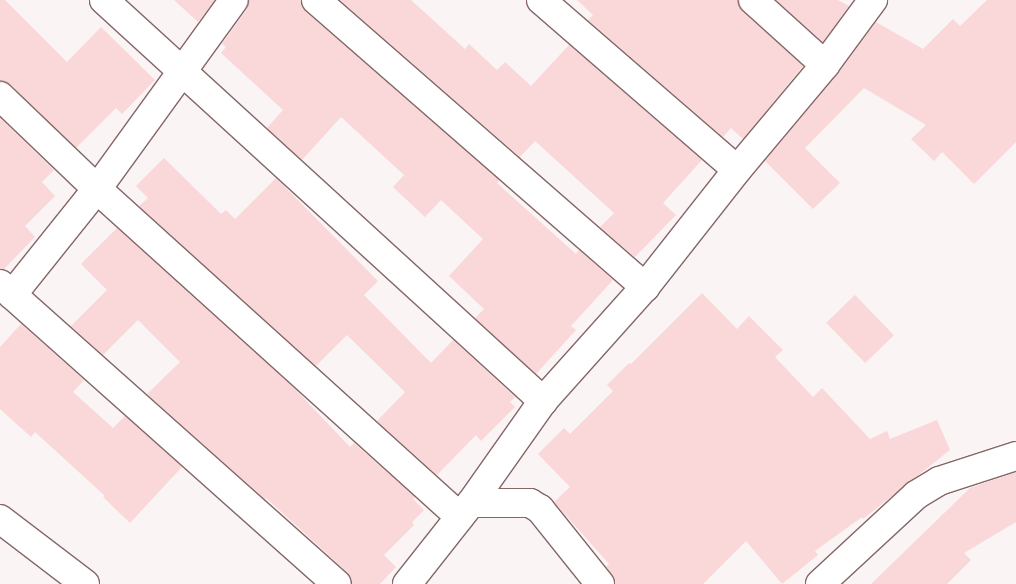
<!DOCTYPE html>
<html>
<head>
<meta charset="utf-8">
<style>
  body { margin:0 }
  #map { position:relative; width:1016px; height:584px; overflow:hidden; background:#fbf4f4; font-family:"DejaVu Sans",sans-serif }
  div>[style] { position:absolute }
  .building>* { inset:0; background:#fad7d9; transform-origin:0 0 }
  .roads { filter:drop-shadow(1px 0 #856768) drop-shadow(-1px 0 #856768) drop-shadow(0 1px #856768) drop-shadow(0 -1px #856768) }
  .minor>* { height:28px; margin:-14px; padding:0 14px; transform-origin:14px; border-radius:14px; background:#fff }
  span { translate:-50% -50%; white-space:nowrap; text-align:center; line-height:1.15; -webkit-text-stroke:4px #fbf4f4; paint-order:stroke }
</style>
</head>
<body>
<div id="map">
  <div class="building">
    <div style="clip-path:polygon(0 0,5px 0,67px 62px,101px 27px,155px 80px,122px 114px,116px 108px,76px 148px,11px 85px,0 81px)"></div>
    <div style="clip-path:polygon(174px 0,215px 0,198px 22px)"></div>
    <div style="clip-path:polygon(249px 0,301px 0,306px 12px,499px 180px,497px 183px,576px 254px,579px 250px,613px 280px,571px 326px,576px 330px,536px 374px,475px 318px,484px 309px,449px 276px,483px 239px,441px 200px,425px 217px,393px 187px,404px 175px,341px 117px,302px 160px,267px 128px,283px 110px,221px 53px,226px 47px,222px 44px,247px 9px)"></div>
    <div style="clip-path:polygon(340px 0,411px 0,465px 49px,469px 44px,497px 70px,505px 62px,531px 86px,569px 45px,702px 160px,663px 203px,676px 215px,635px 257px,600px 227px,614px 213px,535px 141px,520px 157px)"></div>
    <div style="clip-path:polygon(577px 0,738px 0,743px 12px,803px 66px,743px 139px,731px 128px,723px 137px,588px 20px,593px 15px)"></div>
    <div style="clip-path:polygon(776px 0,838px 0,849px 6px,823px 42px)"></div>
    <div style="clip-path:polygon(987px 0,1016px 0,1016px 142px,974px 184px,942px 152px,934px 161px,911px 139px,926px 125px,864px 88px,805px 148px,840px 183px,813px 209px,765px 161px,837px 75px,876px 22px,923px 49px,953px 19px,960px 26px)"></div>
    <div style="clip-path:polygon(0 118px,54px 170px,42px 182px,55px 196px,25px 226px,35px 237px,4px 269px,0 269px)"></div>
    <div style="clip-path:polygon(164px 158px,221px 214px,226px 210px,235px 219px,276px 178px,378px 281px,364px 295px,431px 363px,453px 340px,515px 397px,510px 402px,515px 407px,481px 441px,476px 435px,437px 475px,377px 421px,405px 392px,347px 335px,316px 366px,139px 206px,148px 198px,136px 186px)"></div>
    <div style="clip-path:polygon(117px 228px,294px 388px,350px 447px,354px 443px,415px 497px,413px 499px,424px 510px,412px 522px,414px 525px,384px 555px,396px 567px,380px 584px,352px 584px,347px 572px,266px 498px,265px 499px,147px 394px,180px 362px,138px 320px,103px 355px,71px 326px,107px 290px,81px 264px)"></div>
    <div style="clip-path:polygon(702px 293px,737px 329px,749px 316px,783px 350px,775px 357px,813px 397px,822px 388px,870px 439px,887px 431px,890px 439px,937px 420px,950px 450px,863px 519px,862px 517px,815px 551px,818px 555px,782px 584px,746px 541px,703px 584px,615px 584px,612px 575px,606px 567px,609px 564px,554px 502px,570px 487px,538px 454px,564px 428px,570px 434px,613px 391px,607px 385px,629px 363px,631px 364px)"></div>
    <div style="left:855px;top:295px;width:56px;height:40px;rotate:46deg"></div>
    <div style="clip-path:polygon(21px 324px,84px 380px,73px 392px,113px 428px,125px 416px,182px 467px,130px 523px,103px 497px,105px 496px,35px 432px,31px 437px,0 409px,0 347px)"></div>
    <div style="clip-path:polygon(1016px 472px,1016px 522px,964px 553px,971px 560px,947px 584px,871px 584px,970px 488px)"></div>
  </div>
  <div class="roads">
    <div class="minor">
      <div style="left:104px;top:0;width:595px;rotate:42.41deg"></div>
      <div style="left:316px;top:0;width:437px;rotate:41.1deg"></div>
      <div style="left:541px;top:0;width:259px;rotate:40.9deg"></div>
      <div style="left:753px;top:0;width:97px;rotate:42.1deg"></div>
      <div style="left:0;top:96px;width:134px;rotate:43.8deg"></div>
      <div style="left:97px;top:189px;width:489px;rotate:42.1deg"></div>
      <div style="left:0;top:284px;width:451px;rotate:41.7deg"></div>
      <div style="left:12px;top:295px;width:136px;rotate:-51.3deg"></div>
      <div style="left:97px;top:189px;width:233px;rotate:-54.1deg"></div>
      <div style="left:471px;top:503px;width:59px"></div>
      <div style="left:530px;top:503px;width:12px;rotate:31deg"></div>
      <div style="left:540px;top:509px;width:96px;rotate:51.3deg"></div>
      <div style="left:0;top:519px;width:107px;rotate:37.4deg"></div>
      <div style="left:407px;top:584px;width:103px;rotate:-51.7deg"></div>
      <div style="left:471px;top:503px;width:125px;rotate:-54.8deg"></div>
      <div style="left:543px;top:401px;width:153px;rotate:-48.2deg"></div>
      <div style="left:645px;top:287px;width:149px;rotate:-51.8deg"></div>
      <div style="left:737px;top:170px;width:137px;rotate:-50deg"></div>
      <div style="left:825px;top:65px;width:81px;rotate:-53.6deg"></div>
      <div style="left:820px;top:584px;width:131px;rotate:-42.8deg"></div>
      <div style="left:916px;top:495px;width:27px;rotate:-31deg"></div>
      <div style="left:939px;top:481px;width:81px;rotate:-18deg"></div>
    </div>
  </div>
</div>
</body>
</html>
